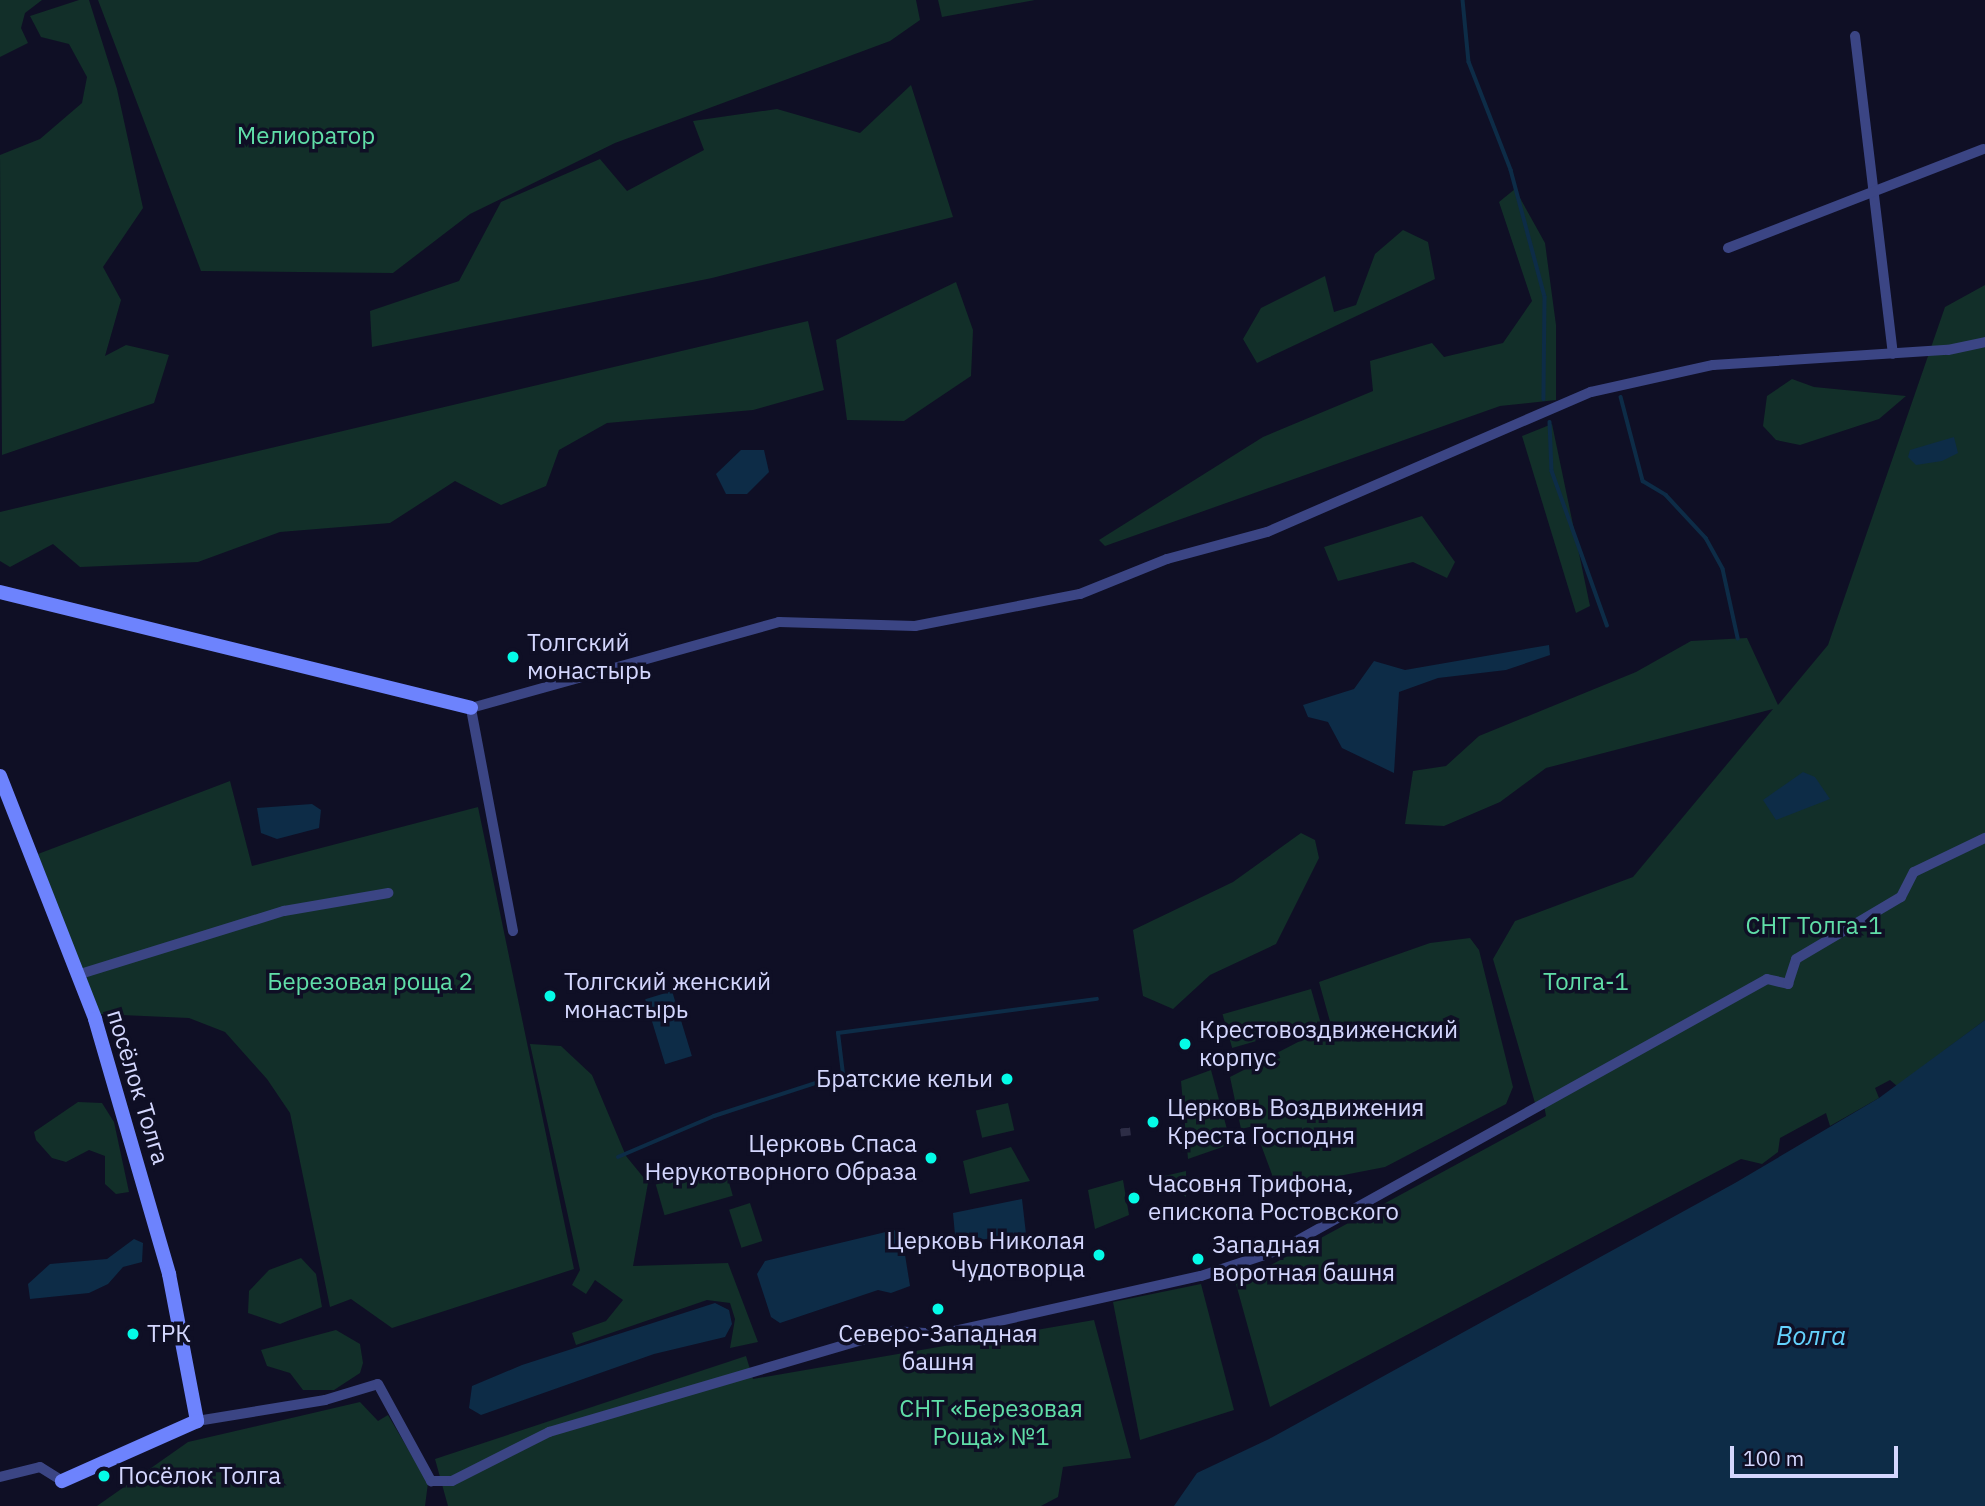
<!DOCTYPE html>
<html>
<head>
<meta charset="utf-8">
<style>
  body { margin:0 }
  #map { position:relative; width:1985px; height:1506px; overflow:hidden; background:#0f0f25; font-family:"IBM Plex Sans",sans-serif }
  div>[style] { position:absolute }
  .green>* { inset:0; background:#122f29; transform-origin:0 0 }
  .water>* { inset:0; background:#0d2c47; transform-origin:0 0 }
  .stream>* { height:3.5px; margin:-1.75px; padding:0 1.75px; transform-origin:1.75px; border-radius:1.75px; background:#0d2c47 }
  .street-tunnel>* { height:10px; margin-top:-5px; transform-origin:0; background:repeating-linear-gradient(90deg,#2d2d46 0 10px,transparent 0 15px) }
  .street>* { height:10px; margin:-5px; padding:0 5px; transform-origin:5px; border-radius:5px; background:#3b4584 }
  .secondary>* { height:14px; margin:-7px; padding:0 7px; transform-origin:7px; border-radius:7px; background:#6d83fd }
  .dots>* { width:19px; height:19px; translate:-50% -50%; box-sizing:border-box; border:4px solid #0f0f25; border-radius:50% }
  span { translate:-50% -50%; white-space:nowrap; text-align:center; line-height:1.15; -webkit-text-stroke:7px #0f0f25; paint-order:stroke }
  .park-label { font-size:24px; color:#60dea8 }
  .poi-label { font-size:24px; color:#d4d7fe }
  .left { translate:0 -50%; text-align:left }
  .right { translate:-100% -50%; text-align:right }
  .street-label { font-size:24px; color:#d4d7fe }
  .water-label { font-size:26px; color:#64d2fd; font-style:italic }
  .scale { position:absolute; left:1730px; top:1446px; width:168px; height:32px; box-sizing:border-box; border:4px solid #d4d7fe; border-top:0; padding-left:9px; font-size:21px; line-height:24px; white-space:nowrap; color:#d4d7fe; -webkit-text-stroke:5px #0f0f25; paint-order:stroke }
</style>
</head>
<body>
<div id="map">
  <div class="green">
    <div style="clip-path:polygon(0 0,42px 0,25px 13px,21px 28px,28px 43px,0 57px)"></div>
    <div style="clip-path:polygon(79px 0,89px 0,117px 89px,143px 208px,103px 267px,121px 300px,105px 356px,126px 345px,169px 355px,154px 403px,2px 455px,0 155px,40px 139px,82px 103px,87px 77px,69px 44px,41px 37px,30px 16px)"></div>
    <div style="clip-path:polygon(98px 0,916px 0,920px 20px,890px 41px,615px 143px,470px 214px,393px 273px,201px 271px)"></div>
    <div style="clip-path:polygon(938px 0,1035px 0,942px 17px)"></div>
    <div style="clip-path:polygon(911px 85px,953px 217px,712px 278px,372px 347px,370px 311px,459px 281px,501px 202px,600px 159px,627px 191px,704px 150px,693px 121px,777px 109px,860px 133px)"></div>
    <div style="clip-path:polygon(1515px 189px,1545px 243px,1556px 325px,1556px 400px,1500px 406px,1105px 546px,1099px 540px,1263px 437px,1373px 391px,1370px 361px,1432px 343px,1444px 357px,1503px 343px,1532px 301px,1499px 202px)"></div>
    <div style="clip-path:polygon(1403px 230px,1428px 242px,1435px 279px,1257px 363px,1243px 339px,1261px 308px,1325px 276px,1334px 312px,1356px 305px,1375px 254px)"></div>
    <div style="clip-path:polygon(956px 282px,973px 330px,971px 376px,904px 421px,847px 420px,836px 340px)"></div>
    <div style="clip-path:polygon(1985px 285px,1985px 1020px,1897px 1086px,1890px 1080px,1875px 1088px,1879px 1098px,1830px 1126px,1826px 1113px,1780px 1138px,1778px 1152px,1762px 1164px,1741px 1159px,1270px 1407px,1236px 1284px,1546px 1116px,1543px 1099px,1535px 1103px,1493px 959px,1515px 921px,1633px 877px,1773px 709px,1546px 768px,1500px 802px,1444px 826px,1405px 824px,1413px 771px,1446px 766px,1479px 736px,1636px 672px,1691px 641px,1747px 638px,1778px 705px,1828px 645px,1945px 307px)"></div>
    <div style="clip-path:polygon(808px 321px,824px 390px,753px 410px,607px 423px,559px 450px,546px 486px,501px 505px,455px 481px,390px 523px,280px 532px,198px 562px,80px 567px,53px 544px,10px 567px,0 561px,0 512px)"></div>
    <div style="clip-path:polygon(1792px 379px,1814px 387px,1906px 396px,1879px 419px,1800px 445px,1776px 440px,1763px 426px,1767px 396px)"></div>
    <div style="clip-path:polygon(1552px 424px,1590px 606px,1576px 613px,1522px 436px)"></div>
    <div style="clip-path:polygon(1422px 516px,1455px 562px,1447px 578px,1413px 562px,1338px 581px,1324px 547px)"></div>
    <div style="clip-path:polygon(230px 781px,252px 866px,478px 807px,574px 1269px,392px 1328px,351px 1299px,330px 1307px,290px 1113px,267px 1079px,225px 1032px,189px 1018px,99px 1014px,38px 854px)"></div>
    <div style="clip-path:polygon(1301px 833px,1315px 840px,1319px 858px,1276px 944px,1210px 975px,1173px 1009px,1143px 996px,1133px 930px,1233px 882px)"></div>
    <div style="clip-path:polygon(1470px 938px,1479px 950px,1513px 1087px,1506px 1104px,1385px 1167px,1277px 1188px,1254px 1126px,1241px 1129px,1230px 1077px,1331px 1025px,1319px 982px,1430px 943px)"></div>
    <div style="left:1311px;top:989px;width:35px;height:92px;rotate:74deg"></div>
    <div style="clip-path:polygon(530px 1044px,561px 1046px,592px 1075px,626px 1156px,648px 1183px,633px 1266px,728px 1263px,758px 1342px,730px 1348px,735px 1319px,730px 1303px,707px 1300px,576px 1345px,572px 1333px,606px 1321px,623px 1300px,595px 1280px,586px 1294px,572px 1285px,580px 1270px)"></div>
    <div style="clip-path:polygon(1211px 1070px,1231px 1144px,1188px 1159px,1181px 1081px)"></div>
    <div style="clip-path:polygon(78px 1102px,102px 1103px,114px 1122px,129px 1192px,116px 1194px,105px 1184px,105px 1156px,89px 1150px,66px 1162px,52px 1158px,36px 1140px,34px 1132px)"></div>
    <div style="left:1008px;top:1103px;width:28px;height:33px;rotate:77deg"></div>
    <div style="clip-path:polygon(1011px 1147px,1030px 1181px,970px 1194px,963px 1161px)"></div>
    <div style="left:724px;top:1165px;width:32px;height:71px;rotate:74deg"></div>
    <div style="clip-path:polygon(1186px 1171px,1186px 1197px,1160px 1177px)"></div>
    <div style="clip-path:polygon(1123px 1180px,1129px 1215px,1095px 1229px,1088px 1190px)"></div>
    <div style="left:750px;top:1203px;width:40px;height:22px;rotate:72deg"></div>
    <div style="clip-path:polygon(301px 1258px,316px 1274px,322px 1307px,280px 1324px,248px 1313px,249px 1291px,269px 1270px)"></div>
    <div style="clip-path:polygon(1201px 1284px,1234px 1410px,1140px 1440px,1113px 1302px)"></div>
    <div style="clip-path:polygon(1094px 1320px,1131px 1458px,1063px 1467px,1058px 1497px,1041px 1506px,448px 1506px,435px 1459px,746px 1356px,753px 1379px)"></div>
    <div style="clip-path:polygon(336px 1330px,360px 1344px,363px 1363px,360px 1373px,334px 1390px,303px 1390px,290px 1373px,267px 1366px,261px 1350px)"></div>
    <div style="clip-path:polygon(360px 1402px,378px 1421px,388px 1415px,428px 1483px,425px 1506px,97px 1506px,188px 1442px)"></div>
  </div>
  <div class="water">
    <div style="clip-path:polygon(1954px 437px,1958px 453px,1942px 461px,1916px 465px,1908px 457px,1910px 450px)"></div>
    <div style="clip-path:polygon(741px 450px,764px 450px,769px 472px,747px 494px,726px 494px,716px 474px)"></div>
    <div style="clip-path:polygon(1549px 645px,1550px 655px,1506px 670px,1438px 678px,1399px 692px,1394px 773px,1342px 748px,1328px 722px,1308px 717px,1303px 705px,1354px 689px,1374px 661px,1405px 670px)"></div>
    <div style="clip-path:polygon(1803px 772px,1815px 777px,1830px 799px,1776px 820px,1763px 800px)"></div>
    <div style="clip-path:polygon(312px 804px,321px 810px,319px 828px,277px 839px,261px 833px,257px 808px)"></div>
    <div style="left:672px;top:991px;width:68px;height:28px;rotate:73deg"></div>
    <div style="clip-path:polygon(1985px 1020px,1985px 1506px,1174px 1506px,1197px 1473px,1269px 1439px,1735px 1183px,1879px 1098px)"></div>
    <div style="clip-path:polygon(1022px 1199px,1026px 1234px,962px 1242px,955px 1235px,953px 1213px)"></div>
    <div style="clip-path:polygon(894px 1230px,902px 1236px,910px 1286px,891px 1293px,878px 1290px,780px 1323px,771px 1317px,757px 1274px,765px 1261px)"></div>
    <div style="clip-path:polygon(134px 1239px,143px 1243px,142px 1262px,123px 1267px,108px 1284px,89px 1293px,30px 1299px,28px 1284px,50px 1264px,107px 1259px)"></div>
    <div style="clip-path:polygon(715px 1303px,729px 1310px,732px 1324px,725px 1337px,654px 1354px,481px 1415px,469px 1408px,472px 1386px,522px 1365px)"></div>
  </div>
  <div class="stream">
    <div style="left:1463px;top:0;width:62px;rotate:84.5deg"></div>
    <div style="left:1469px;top:62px;width:116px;rotate:68.7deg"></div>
    <div style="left:1511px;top:170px;width:131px;rotate:75deg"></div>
    <div style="left:1545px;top:297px;width:102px;rotate:90.6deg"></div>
    <div style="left:1621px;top:397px;width:87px;rotate:75.3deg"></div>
    <div style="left:1643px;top:481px;width:27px;rotate:31deg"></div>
    <div style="left:1666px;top:495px;width:59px;rotate:47.1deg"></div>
    <div style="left:1706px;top:538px;width:35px;rotate:61deg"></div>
    <div style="left:1723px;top:569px;width:71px;rotate:77.7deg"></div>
    <div style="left:1550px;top:422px;width:49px;rotate:87.7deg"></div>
    <div style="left:1552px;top:471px;width:164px;rotate:70.3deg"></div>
    <div style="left:618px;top:1157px;width:104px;rotate:-23.1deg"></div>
    <div style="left:714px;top:1116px;width:136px;rotate:-18deg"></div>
    <div style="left:843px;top:1074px;width:41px;rotate:-97deg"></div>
    <div style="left:838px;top:1033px;width:261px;rotate:-7.5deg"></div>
  </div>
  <div class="street-tunnel">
    <div style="left:1125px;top:1128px;width:8px;rotate:83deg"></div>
  </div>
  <div class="street">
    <div style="left:1855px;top:36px;width:320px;rotate:83.2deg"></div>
    <div style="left:1728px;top:248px;width:274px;rotate:-21.2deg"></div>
    <div style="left:513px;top:931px;width:227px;rotate:-100.7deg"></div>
    <div style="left:471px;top:708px;width:320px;rotate:-15.6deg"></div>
    <div style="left:779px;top:622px;width:136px;rotate:1.7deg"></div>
    <div style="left:915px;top:626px;width:168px;rotate:-11deg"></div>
    <div style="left:1080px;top:594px;width:94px;rotate:-21.9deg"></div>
    <div style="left:1167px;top:559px;width:104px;rotate:-15.1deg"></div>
    <div style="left:1267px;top:532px;width:353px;rotate:-23.4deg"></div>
    <div style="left:1591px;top:392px;width:125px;rotate:-12.5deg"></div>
    <div style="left:1713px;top:365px;width:235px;rotate:-3.7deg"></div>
    <div style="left:1948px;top:350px;width:38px;rotate:-12deg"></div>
    <div style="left:77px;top:975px;width:217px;rotate:-17.2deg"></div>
    <div style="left:284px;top:911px;width:106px;rotate:-9.8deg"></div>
    <div style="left:197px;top:1421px;width:130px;rotate:-9.3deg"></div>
    <div style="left:325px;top:1400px;width:55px;rotate:-16.8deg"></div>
    <div style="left:378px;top:1384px;width:111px;rotate:61.3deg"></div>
    <div style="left:431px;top:1481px;width:21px"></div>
    <div style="left:452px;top:1481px;width:109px;rotate:-26.8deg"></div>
    <div style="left:549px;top:1432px;width:359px;rotate:-16.4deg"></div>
    <div style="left:893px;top:1331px;width:48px;rotate:3.6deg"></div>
    <div style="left:941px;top:1334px;width:266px;rotate:-12.6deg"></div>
    <div style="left:1201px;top:1276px;width:85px;rotate:-18.4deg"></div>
    <div style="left:1282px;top:1249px;width:555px;rotate:-29.1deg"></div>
    <div style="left:1767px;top:979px;width:22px;rotate:13deg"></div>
    <div style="left:1788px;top:984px;width:26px;rotate:-72deg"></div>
    <div style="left:1796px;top:959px;width:122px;rotate:-30.6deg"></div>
    <div style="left:1901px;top:897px;width:28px;rotate:-63deg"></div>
    <div style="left:1914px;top:872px;width:79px;rotate:-25.6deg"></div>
    <div style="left:0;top:1477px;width:41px;rotate:-14deg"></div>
    <div style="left:40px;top:1467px;width:26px;rotate:32deg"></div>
  </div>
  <div class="secondary">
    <div style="left:0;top:592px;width:485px;rotate:13.8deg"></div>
    <div style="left:0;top:776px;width:261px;rotate:68.6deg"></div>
    <div style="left:95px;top:1019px;width:266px;rotate:73.8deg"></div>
    <div style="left:169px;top:1274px;width:150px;rotate:79.2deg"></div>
    <div style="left:197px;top:1421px;width:148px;rotate:156deg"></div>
  </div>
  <div class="dots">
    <div style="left:513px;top:657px;background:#04fbe7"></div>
    <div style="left:550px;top:996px;background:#04fbe7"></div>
    <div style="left:1185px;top:1044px;background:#04fbe7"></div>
    <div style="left:1007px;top:1079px;background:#04fbe7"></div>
    <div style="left:1153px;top:1122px;background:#04fbe7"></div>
    <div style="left:931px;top:1158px;background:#04fbe7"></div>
    <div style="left:1134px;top:1198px;background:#04fbe7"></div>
    <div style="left:1099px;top:1255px;background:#04fbe7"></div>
    <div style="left:1198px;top:1259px;background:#04fbe7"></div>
    <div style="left:938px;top:1309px;background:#04fbe7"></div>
    <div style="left:133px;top:1334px;background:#04fbe7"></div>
    <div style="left:104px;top:1476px;background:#04fbe7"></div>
  </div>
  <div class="park-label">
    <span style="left:306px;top:136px">Мелиоратор</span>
    <span style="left:1814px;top:926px">СНТ Толга-1</span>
    <span style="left:370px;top:982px">Березовая роща 2</span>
    <span style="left:1586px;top:982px">Толга-1</span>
    <span style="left:991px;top:1423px">СНТ «Березовая<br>Роща» №1</span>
  </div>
  <div class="poi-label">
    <span class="left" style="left:527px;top:657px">Толгский<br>монастырь</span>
    <span class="left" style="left:564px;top:996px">Толгский женский<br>монастырь</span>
    <span class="left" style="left:1199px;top:1044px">Крестовоздвиженский<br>корпус</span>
    <span class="right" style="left:993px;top:1079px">Братские кельи</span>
    <span class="left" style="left:1167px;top:1122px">Церковь Воздвижения<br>Креста Господня</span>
    <span class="right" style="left:917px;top:1158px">Церковь Спаса<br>Нерукотворного Образа</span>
    <span class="left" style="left:1148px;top:1198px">Часовня Трифона,<br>епископа Ростовского</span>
    <span class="right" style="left:1085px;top:1255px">Церковь Николая<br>Чудотворца</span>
    <span class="left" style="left:1212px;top:1259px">Западная<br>воротная башня</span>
    <span class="left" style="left:147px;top:1334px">ТРК</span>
    <span style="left:938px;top:1348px">Северо-Западная<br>башня</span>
    <span class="left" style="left:118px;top:1476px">Посёлок Толга</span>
  </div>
  <div class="street-label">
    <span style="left:138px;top:1087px;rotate:73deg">посёлок Толга</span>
  </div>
  <div class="water-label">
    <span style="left:1811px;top:1336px">Волга</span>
  </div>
  <div class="scale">100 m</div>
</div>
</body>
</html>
